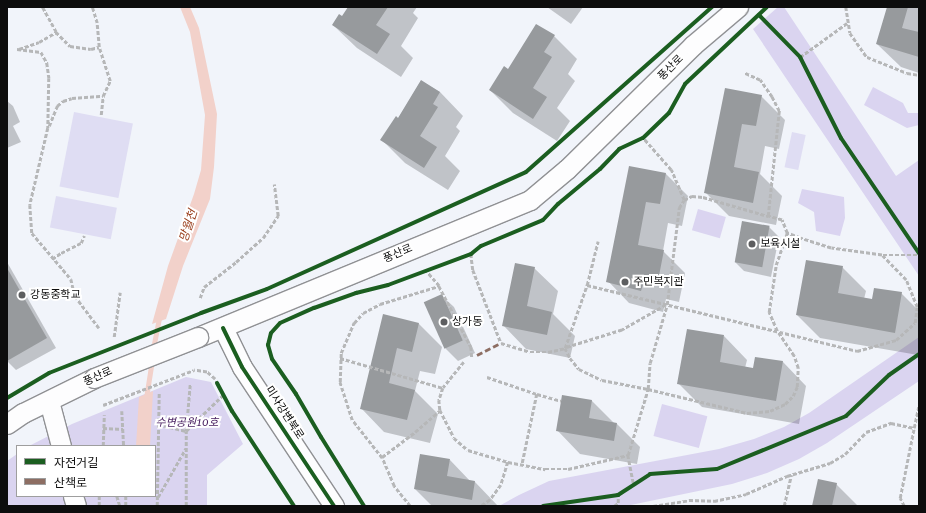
<!DOCTYPE html>
<html>
<head>
<meta charset="utf-8">
<style>
  body { margin:0 }
  #map { position:relative; width:926px; height:513px; overflow:hidden; background:#f1f4fa; font-family:"Roboto Serif","Noto Sans KR",serif }
  div>[style] { position:absolute }
  .green>* { inset:0; background:#dad4f0; transform-origin:0 0 }
  .pitch>* { inset:0; background:#dfddf3; transform-origin:0 0 }
  .water>* { inset:0; background:#f2d1ca }
  .shadow>* { inset:0; background:#0003 }
  .stream>* { height:4.5px; margin:-2.25px; padding:0 2.25px; transform-origin:2.25px; border-radius:2.25px; background:#f2d1ca }
  .building>* { inset:0; background:#979a9d; transform-origin:0 0 }
  .path>* { height:2.5px; margin-top:-1.25px; transform-origin:0; background:repeating-linear-gradient(90deg,#b6b7b8 0 4px,transparent 0 6px) }
  .roads { filter:drop-shadow(1px 0 #909194) drop-shadow(-1px 0 #909194) drop-shadow(0 1px #909194) drop-shadow(0 -1px #909194) }
  .minor>* { height:19px; margin:-9.5px; padding:0 9.5px; transform-origin:9.5px; border-radius:9.5px; background:#fdfdfe }
  .path-bridge>* { height:2.5px; margin-top:-1.25px; transform-origin:0; background:repeating-linear-gradient(90deg,#b6b7b8 0 4px,transparent 0 6px) }
  .bridges { filter:drop-shadow(1px 0 #909194) drop-shadow(-1px 0 #909194) drop-shadow(0 1px #909194) drop-shadow(0 -1px #909194) }
  .minor-bridge>* { height:19px; margin:-9.5px; padding:0 9.5px; transform-origin:9.5px; border-radius:9.5px; background:#fdfdfe }
  .quiet>* { height:3px; margin-top:-1.5px; transform-origin:0; background:repeating-linear-gradient(90deg,#8d6e63 0 6px,transparent 0 9px) }
  .cycleway>* { height:4px; margin:-2px; padding:0 2px; transform-origin:2px; border-radius:2px; background:#1b5e20 }
  .dots>* { width:11px; height:11px; translate:-50% -50%; box-sizing:border-box; border:2px solid #fff; border-radius:50% }
  span { translate:-50% -50%; white-space:nowrap; text-align:center; line-height:1.15; -webkit-text-stroke:4px #fff; paint-order:stroke }
  .street-label { font-size:11px; color:#0d0d0d }
  .poi-label { font-size:11px; color:#0d0d0d }
  .left { translate:0 -50%; text-align:left }
  .park-label { font-size:11px; color:#492061; font-style:italic }
  .water-label { font-size:12px; color:#993e1c; font-style:italic }
  .frame { position:absolute; inset:0; border:8px solid #0d0d0d; pointer-events:none }
  .legend { position:absolute; left:16px; top:445px; width:140px; height:52px; box-sizing:border-box; background:#fff; border:1px solid #9e9e9e; margin:0; padding:5px 7px; list-style:none; font-size:12px; color:#0d0d0d }
  .legend li { display:flex; align-items:center; gap:8px; height:20px }
  .legend b { width:20px; border:1px solid #9e9e9e }
</style>
</head>
<body>
<div id="map">
  <div class="green">
    <div style="clip-path:polygon(778px 7px,784px 7px,896px 176px,919px 160px,919px 276px,753px 29px)"></div>
    <div style="clip-path:polygon(873px 87px,903px 103px,908px 113px,918px 113px,919px 125px,907px 128px,864px 105px)"></div>
    <div style="clip-path:polygon(802px 189px,844px 197px,845px 218px,840px 236px,816px 231px,814px 212px,798px 203px)"></div>
    <div style="left:698px;top:209px;width:29px;height:22px;rotate:16deg"></div>
    <div style="clip-path:polygon(919px 337px,919px 381px,827px 443px,799px 459px,767px 473px,732px 484px,626px 506px,499px 506px,519px 495px,549px 481px,719px 449px,754px 439px,784px 427px,809px 413px)"></div>
    <div style="clip-path:polygon(186px 377px,211px 382px,243px 444px,207px 475px,207px 506px,7px 506px,7px 461px,17px 454px,17px 496px,155px 496px,155px 446px,29px 446px,72px 424px)"></div>
    <div style="left:662px;top:404px;width:47px;height:33px;rotate:15deg"></div>
  </div>
  <div class="pitch">
    <div style="left:74px;top:112px;width:60px;height:76px;rotate:11deg"></div>
    <div style="left:792px;top:132px;width:14px;height:36px;rotate:12deg"></div>
    <div style="left:56px;top:196px;width:62px;height:32px;rotate:11deg"></div>
  </div>
  <div class="water">
    <div style="clip-path:polygon(180px 7px,190px 7px,199px 28px,217px 114px,214px 167px,210px 199px,183px 266px,166px 319px,152px 324px,168px 266px,194px 194px,201px 170px,205px 115px,190px 32px)"></div>
    <div style="clip-path:polygon(153px 391px,150px 446px,136px 446px,139px 397px)"></div>
  </div>
  <div class="shadow">
    <div style="clip-path:polygon(349px 7px,417px 7px,413px 13px,418px 18px,401px 46px,413px 58px,401px 77px,357px 48px,333px 25px,342px 18px)"></div>
    <div style="clip-path:polygon(547px 7px,583px 7px,571px 24px)"></div>
    <div style="clip-path:polygon(888px 7px,919px 7px,919px 73px,901px 67px,877px 44px)"></div>
    <div style="clip-path:polygon(554px 36px,577px 59px,568px 74px,575px 81px,557px 108px,570px 121px,557px 141px,513px 113px,490px 90px,508px 70px)"></div>
    <div style="clip-path:polygon(421px 81px,440px 92px,463px 116px,456px 127px,460px 131px,445px 156px,460px 171px,448px 190px,405px 163px,382px 140px,398px 119px)"></div>
    <div style="clip-path:polygon(726px 89px,761px 96px,785px 120px,779px 149px,765px 146px,760px 174px,782px 196px,776px 225px,729px 216px,705px 192px)"></div>
    <div style="clip-path:polygon(7px 101px,13px 106px,20px 122px,13px 126px,21px 142px,7px 148px)"></div>
    <div style="clip-path:polygon(630px 167px,666px 174px,688px 196px,682px 226px,668px 223px,663px 251px,685px 273px,679px 302px,666px 299px,663px 312px,629px 303px,608px 281px)"></div>
    <div style="clip-path:polygon(769px 227px,779px 237px,771px 277px,744px 271px,735px 262px)"></div>
    <div style="clip-path:polygon(7px 262px,56px 348px,16px 370px,7px 361px)"></div>
    <div style="clip-path:polygon(842px 267px,866px 291px,864px 299px,873px 300px,901px 293px,919px 311px,918px 355px,820px 338px,797px 315px)"></div>
    <div style="clip-path:polygon(534px 268px,558px 291px,553px 314px,575px 336px,570px 358px,526px 349px,503px 325px)"></div>
    <div style="clip-path:polygon(442px 296px,454px 307px,475px 353px,458px 361px,446px 349px,426px 303px)"></div>
    <div style="clip-path:polygon(384px 315px,419px 324px,442px 347px,435px 374px,420px 371px,415px 391px,438px 414px,430px 443px,384px 432px,361px 408px)"></div>
    <div style="clip-path:polygon(724px 336px,747px 360px,745px 368px,754px 369px,783px 362px,806px 386px,799px 424px,702px 407px,679px 384px)"></div>
    <div style="clip-path:polygon(563px 396px,592px 401px,614px 423px,617px 424px,640px 447px,637px 464px,580px 454px,557px 430px)"></div>
    <div style="clip-path:polygon(450px 460px,471px 482px,475px 482px,498px 506px,432px 506px,415px 489px)"></div>
    <div style="clip-path:polygon(836px 484px,858px 506px,813px 506px)"></div>
  </div>
  <div class="stream">
    <div style="left:153px;top:349px;width:33px;rotate:-79deg"></div>
    <div style="left:146px;top:398px;width:38px;rotate:-81deg"></div>
  </div>
  <div class="building">
    <div style="clip-path:polygon(348px 7px,388px 7px,376px 25px,390px 34px,377px 54px,332px 25px,339px 14px,342px 16px)"></div>
    <div style="clip-path:polygon(887px 7px,908px 7px,902px 28px,919px 32px,919px 57px,876px 44px)"></div>
    <div style="clip-path:polygon(536px 24px,555px 35px,544px 52px,552px 57px,533px 88px,547px 97px,533px 119px,489px 90px,504px 66px,508px 69px)"></div>
    <div style="clip-path:polygon(421px 80px,440px 92px,433px 104px,438px 107px,420px 136px,437px 147px,424px 168px,380px 140px,396px 116px,398px 118px)"></div>
    <div style="clip-path:polygon(725px 88px,762px 95px,756px 126px,742px 124px,734px 167px,759px 172px,753px 203px,704px 193px)"></div>
    <div style="clip-path:polygon(629px 166px,666px 173px,660px 204px,646px 202px,638px 245px,664px 250px,658px 281px,645px 278px,641px 291px,606px 282px)"></div>
    <div style="left:742px;top:221px;width:28px;height:42px;rotate:10deg"></div>
    <div style="clip-path:polygon(806px 260px,843px 266px,838px 293px,872px 299px,874px 288px,902px 292px,895px 333px,796px 315px)"></div>
    <div style="clip-path:polygon(515px 263px,535px 267px,527px 306px,552px 312px,547px 335px,502px 326px)"></div>
    <div style="clip-path:polygon(7px 268px,47px 338px,7px 361px)"></div>
    <div style="left:442px;top:294px;width:51px;height:20px;rotate:66deg"></div>
    <div style="clip-path:polygon(383px 314px,419px 323px,412px 352px,397px 348px,389px 383px,415px 390px,407px 420px,360px 409px)"></div>
    <div style="clip-path:polygon(687px 329px,724px 335px,720px 362px,753px 368px,755px 357px,783px 361px,776px 401px,677px 384px)"></div>
    <div style="clip-path:polygon(562px 395px,592px 400px,589px 418px,617px 423px,614px 441px,556px 431px)"></div>
    <div style="clip-path:polygon(420px 454px,450px 459px,447px 476px,475px 481px,472px 500px,414px 489px)"></div>
    <div style="clip-path:polygon(818px 479px,837px 483px,832px 506px,812px 506px)"></div>
  </div>
  <div class="path">
    <div style="left:846px;top:7px;width:26px;rotate:81deg"></div>
    <div style="left:850px;top:33px;width:29px;rotate:55deg"></div>
    <div style="left:867px;top:57px;width:43px;rotate:21.8deg"></div>
    <div style="left:907px;top:73px;width:12px;rotate:9deg"></div>
    <div style="left:56px;top:32px;width:20px;rotate:45deg"></div>
    <div style="left:70px;top:46px;width:21px;rotate:8deg"></div>
    <div style="left:91px;top:49px;width:8px;rotate:-14deg"></div>
    <div style="left:17px;top:49px;width:24px;rotate:7deg"></div>
    <div style="left:41px;top:52px;width:13px;rotate:61deg"></div>
    <div style="left:47px;top:63px;width:15px;rotate:82deg"></div>
    <div style="left:49px;top:78px;width:50px;rotate:91.1deg"></div>
    <div style="left:48px;top:128px;width:79px;rotate:103.2deg"></div>
    <div style="left:30px;top:205px;width:28px;rotate:86deg"></div>
    <div style="left:32px;top:233px;width:60px;rotate:49.7deg"></div>
    <div style="left:71px;top:279px;width:17px;rotate:77deg"></div>
    <div style="left:75px;top:296px;width:40px;rotate:53deg"></div>
    <div style="left:19px;top:49px;width:21px;rotate:-19deg"></div>
    <div style="left:39px;top:42px;width:20px;rotate:-30deg"></div>
    <div style="left:56px;top:32px;width:29px;rotate:-119deg"></div>
    <div style="left:800px;top:57px;width:58px;rotate:-35.9deg"></div>
    <div style="left:101px;top:115px;width:19px;rotate:-84deg"></div>
    <div style="left:49px;top:126px;width:22px;rotate:-68deg"></div>
    <div style="left:57px;top:106px;width:8px;rotate:-40deg"></div>
    <div style="left:63px;top:101px;width:9px;rotate:-18deg"></div>
    <div style="left:72px;top:98px;width:31px;rotate:-4deg"></div>
    <div style="left:103px;top:96px;width:17px;rotate:-65deg"></div>
    <div style="left:110px;top:81px;width:36px;rotate:-108deg"></div>
    <div style="left:99px;top:47px;width:24px;rotate:-95deg"></div>
    <div style="left:97px;top:23px;width:17px;rotate:-107deg"></div>
    <div style="left:684px;top:200px;width:9px;rotate:-27deg"></div>
    <div style="left:692px;top:196px;width:11px;rotate:5deg"></div>
    <div style="left:703px;top:197px;width:68px;rotate:16.3deg"></div>
    <div style="left:471px;top:254px;width:16px;rotate:83deg"></div>
    <div style="left:473px;top:270px;width:78px;rotate:69deg"></div>
    <div style="left:501px;top:343px;width:30px;rotate:17deg"></div>
    <div style="left:530px;top:352px;width:18px"></div>
    <div style="left:548px;top:352px;width:17px;rotate:-13deg"></div>
    <div style="left:565px;top:348px;width:67px;rotate:-70.8deg"></div>
    <div style="left:587px;top:285px;width:278px;rotate:13.7deg"></div>
    <div style="left:857px;top:351px;width:41px;rotate:-15.8deg"></div>
    <div style="left:896px;top:340px;width:25px;rotate:-42deg"></div>
    <div style="left:915px;top:323px;width:16px;rotate:-83deg"></div>
    <div style="left:917px;top:307px;width:29px;rotate:-112deg"></div>
    <div style="left:906px;top:280px;width:35px;rotate:-134deg"></div>
    <div style="left:882px;top:255px;width:51px;rotate:-172.2deg"></div>
    <div style="left:831px;top:248px;width:33px;rotate:-162deg"></div>
    <div style="left:800px;top:238px;width:14px;rotate:-159deg"></div>
    <div style="left:787px;top:233px;width:14px;rotate:-111deg"></div>
    <div style="left:782px;top:220px;width:15px;rotate:-164deg"></div>
    <div style="left:768px;top:216px;width:106px;rotate:-84deg"></div>
    <div style="left:779px;top:111px;width:16px;rotate:-117deg"></div>
    <div style="left:772px;top:97px;width:21px;rotate:-125deg"></div>
    <div style="left:760px;top:80px;width:17px;rotate:-156deg"></div>
    <div style="left:883px;top:255px;width:36px"></div>
    <div style="left:52px;top:259px;width:11px;rotate:-34deg"></div>
    <div style="left:61px;top:253px;width:22px;rotate:-27deg"></div>
    <div style="left:81px;top:243px;width:8px;rotate:-67deg"></div>
    <div style="left:587px;top:285px;width:45px;rotate:-76deg"></div>
    <div style="left:439px;top:286px;width:69px;rotate:62.3deg"></div>
    <div style="left:471px;top:347px;width:11px;rotate:85deg"></div>
    <div style="left:200px;top:298px;width:12px;rotate:-70deg"></div>
    <div style="left:204px;top:287px;width:41px;rotate:-38deg"></div>
    <div style="left:236px;top:262px;width:36px;rotate:-42deg"></div>
    <div style="left:263px;top:238px;width:27px;rotate:-56deg"></div>
    <div style="left:278px;top:216px;width:32px;rotate:-97deg"></div>
    <div style="left:666px;top:305px;width:51px;rotate:150.4deg"></div>
    <div style="left:622px;top:330px;width:60px;rotate:162.5deg"></div>
    <div style="left:565px;top:348px;width:11px;rotate:63deg"></div>
    <div style="left:570px;top:358px;width:14px;rotate:51deg"></div>
    <div style="left:579px;top:369px;width:25px;rotate:26deg"></div>
    <div style="left:602px;top:380px;width:47px;rotate:11.1deg"></div>
    <div style="left:648px;top:389px;width:102px;rotate:13.6deg"></div>
    <div style="left:747px;top:413px;width:23px;rotate:-5deg"></div>
    <div style="left:770px;top:411px;width:17px;rotate:-25deg"></div>
    <div style="left:785px;top:404px;width:11px;rotate:-45deg"></div>
    <div style="left:793px;top:396px;width:10px;rotate:-66deg"></div>
    <div style="left:797px;top:387px;width:19px;rotate:-87deg"></div>
    <div style="left:798px;top:368px;width:13px;rotate:-108deg"></div>
    <div style="left:794px;top:356px;width:30px;rotate:-124deg"></div>
    <div style="left:777px;top:331px;width:21px;rotate:-113deg"></div>
    <div style="left:769px;top:312px;width:48px;rotate:-81.5deg"></div>
    <div style="left:776px;top:265px;width:34px;rotate:-71deg"></div>
    <div style="left:114px;top:337px;width:45px;rotate:-82.4deg"></div>
    <div style="left:340px;top:358px;width:107px;rotate:16.2deg"></div>
    <div style="left:464px;top:362px;width:33px;rotate:129deg"></div>
    <div style="left:443px;top:388px;width:13px;rotate:108deg"></div>
    <div style="left:439px;top:400px;width:10px;rotate:84deg"></div>
    <div style="left:440px;top:410px;width:31px;rotate:63deg"></div>
    <div style="left:454px;top:438px;width:18px;rotate:41deg"></div>
    <div style="left:468px;top:450px;width:42px;rotate:16.7deg"></div>
    <div style="left:508px;top:462px;width:24px;rotate:107deg"></div>
    <div style="left:501px;top:485px;width:19px;rotate:126deg"></div>
    <div style="left:490px;top:500px;width:11px;rotate:146deg"></div>
    <div style="left:487px;top:377px;width:53px;rotate:18.8deg"></div>
    <div style="left:537px;top:394px;width:73px;rotate:101.9deg"></div>
    <div style="left:537px;top:394px;width:25px;rotate:16deg"></div>
    <div style="left:122px;top:411px;width:35px;rotate:87deg"></div>
    <div style="left:158px;top:424px;width:29px;rotate:14deg"></div>
    <div style="left:186px;top:431px;width:47px;rotate:-85.1deg"></div>
    <div style="left:103px;top:428px;width:20px;rotate:3deg"></div>
    <div style="left:103px;top:446px;width:31px;rotate:-88deg"></div>
    <div style="left:628px;top:455px;width:31px;rotate:79deg"></div>
    <div style="left:382px;top:457px;width:41px;rotate:-37.1deg"></div>
    <div style="left:415px;top:432px;width:33px;rotate:-41deg"></div>
    <div style="left:508px;top:462px;width:38px;rotate:11deg"></div>
    <div style="left:545px;top:469px;width:23px"></div>
    <div style="left:568px;top:469px;width:62px;rotate:-13.1deg"></div>
    <div style="left:628px;top:455px;width:69px;rotate:-73.1deg"></div>
    <div style="left:648px;top:389px;width:26px;rotate:-86deg"></div>
    <div style="left:650px;top:363px;width:60px;rotate:-73.7deg"></div>
    <div style="left:667px;top:305px;width:98px;rotate:-82.9deg"></div>
    <div style="left:679px;top:208px;width:9px;rotate:-58deg"></div>
    <div style="left:684px;top:200px;width:33px;rotate:-113deg"></div>
    <div style="left:671px;top:170px;width:43px;rotate:-131.2deg"></div>
    <div style="left:117px;top:496px;width:10px;rotate:73deg"></div>
    <div style="left:126px;top:496px;width:10px;rotate:90deg"></div>
    <div style="left:158px;top:497px;width:56px;rotate:-60.3deg"></div>
    <div style="left:99px;top:506px;width:10px;rotate:-90deg"></div>
    <div style="left:157px;top:506px;width:114px;rotate:-89deg"></div>
    <div style="left:186px;top:506px;width:75px;rotate:-90deg"></div>
    <div style="left:186px;top:431px;width:52px;rotate:-44.2deg"></div>
    <div style="left:223px;top:395px;width:18px;rotate:-117deg"></div>
    <div style="left:215px;top:379px;width:11px;rotate:-139deg"></div>
    <div style="left:207px;top:372px;width:13px;rotate:-171deg"></div>
    <div style="left:410px;top:506px;width:26px;rotate:-129deg"></div>
    <div style="left:394px;top:486px;width:30px;rotate:-113deg"></div>
    <div style="left:382px;top:458px;width:48px;rotate:-128.3deg"></div>
    <div style="left:352px;top:420px;width:40px;rotate:-108deg"></div>
    <div style="left:340px;top:382px;width:29px;rotate:-88deg"></div>
    <div style="left:341px;top:353px;width:33px;rotate:-67deg"></div>
    <div style="left:354px;top:323px;width:13px;rotate:-48deg"></div>
    <div style="left:363px;top:313px;width:19px;rotate:-28deg"></div>
    <div style="left:380px;top:304px;width:62px;rotate:-17deg"></div>
    <div style="left:439px;top:286px;width:20px;rotate:-131deg"></div>
    <div style="left:614px;top:506px;width:5px;rotate:-37deg"></div>
    <div style="left:618px;top:503px;width:8px;rotate:-90deg"></div>
    <div style="left:653px;top:506px;width:36px;rotate:-9deg"></div>
    <div style="left:689px;top:500px;width:25px;rotate:2deg"></div>
    <div style="left:714px;top:501px;width:33px;rotate:-12deg"></div>
    <div style="left:746px;top:494px;width:45px;rotate:-23.7deg"></div>
    <div style="left:787px;top:476px;width:45px;rotate:-16.8deg"></div>
    <div style="left:830px;top:463px;width:17px;rotate:-31deg"></div>
    <div style="left:845px;top:454px;width:30px;rotate:-46deg"></div>
    <div style="left:866px;top:432px;width:27px;rotate:-20deg"></div>
    <div style="left:891px;top:423px;width:24px;rotate:12deg"></div>
    <div style="left:914px;top:428px;width:25px;rotate:-78deg"></div>
    <div style="left:784px;top:506px;width:32px;rotate:-77deg"></div>
    <div style="left:904px;top:506px;width:9px;rotate:-117deg"></div>
    <div style="left:900px;top:498px;width:71px;rotate:-78.7deg"></div>
  </div>
  <div class="roads">
    <div class="minor">
      <div style="left:223px;top:328px;width:43px;rotate:64deg"></div>
      <div style="left:242px;top:367px;width:167px;rotate:56.5deg"></div>
      <div style="left:198px;top:337px;width:359px;rotate:-22.4deg"></div>
      <div style="left:530px;top:200px;width:48px;rotate:-40deg"></div>
      <div style="left:567px;top:169px;width:177px;rotate:-44.5deg"></div>
      <div style="left:693px;top:45px;width:59px;rotate:-40.2deg"></div>
      <div style="left:49px;top:401px;width:47px;rotate:75.1deg"></div>
      <div style="left:7px;top:424px;width:19px;rotate:-35deg"></div>
      <div style="left:23px;top:413px;width:79px;rotate:-26.2deg"></div>
      <div style="left:73px;top:496px;width:10px;rotate:73deg"></div>
    </div>
  </div>
  <div class="path-bridge">
    <div style="left:103px;top:405px;width:97px;rotate:-21deg"></div>
  </div>
  <div class="bridges">
    <div class="minor-bridge">
      <div style="left:94px;top:378px;width:112px;rotate:-21.5deg"></div>
    </div>
  </div>
  <div class="quiet">
    <div style="left:477px;top:355px;width:27px;rotate:-27deg"></div>
  </div>
  <div class="cycleway">
    <div style="left:759px;top:15px;width:59px;rotate:45.7deg"></div>
    <div style="left:800px;top:57px;width:91px;rotate:63.2deg"></div>
    <div style="left:841px;top:138px;width:139px;rotate:55.9deg"></div>
    <div style="left:223px;top:328px;width:43px;rotate:64deg"></div>
    <div style="left:242px;top:367px;width:167px;rotate:56.5deg"></div>
    <div style="left:217px;top:383px;width:32px;rotate:62deg"></div>
    <div style="left:232px;top:411px;width:113px;rotate:56.9deg"></div>
    <div style="left:7px;top:398px;width:49px;rotate:-30.8deg"></div>
    <div style="left:49px;top:373px;width:163px;rotate:-21.5deg"></div>
    <div style="left:201px;top:313px;width:70px;rotate:-20deg"></div>
    <div style="left:267px;top:289px;width:284px;rotate:-24.3deg"></div>
    <div style="left:526px;top:172px;width:249px;rotate:-41.6deg"></div>
    <div style="left:364px;top:506px;width:81px;rotate:-121.9deg"></div>
    <div style="left:321px;top:437px;width:50px;rotate:-120.2deg"></div>
    <div style="left:296px;top:394px;width:42px;rotate:-124.4deg"></div>
    <div style="left:272px;top:359px;width:15px;rotate:-106deg"></div>
    <div style="left:268px;top:345px;width:12px;rotate:-76deg"></div>
    <div style="left:271px;top:333px;width:13px;rotate:-48deg"></div>
    <div style="left:280px;top:323px;width:37px;rotate:-24deg"></div>
    <div style="left:314px;top:308px;width:45px;rotate:-19.7deg"></div>
    <div style="left:356px;top:293px;width:33px;rotate:-14deg"></div>
    <div style="left:388px;top:285px;width:89px;rotate:-20.5deg"></div>
    <div style="left:471px;top:254px;width:13px;rotate:-39deg"></div>
    <div style="left:481px;top:246px;width:67px;rotate:-22.8deg"></div>
    <div style="left:543px;top:220px;width:22px;rotate:-47deg"></div>
    <div style="left:558px;top:204px;width:55px;rotate:-39.8deg"></div>
    <div style="left:600px;top:169px;width:28px;rotate:-46deg"></div>
    <div style="left:619px;top:149px;width:26px;rotate:-25deg"></div>
    <div style="left:643px;top:138px;width:36px;rotate:-44deg"></div>
    <div style="left:669px;top:113px;width:33px;rotate:-61deg"></div>
    <div style="left:685px;top:84px;width:112px;rotate:-43.2deg"></div>
    <div style="left:543px;top:506px;width:76px;rotate:-8.3deg"></div>
    <div style="left:618px;top:495px;width:38px;rotate:-33deg"></div>
    <div style="left:650px;top:474px;width:67px;rotate:-4.3deg"></div>
    <div style="left:717px;top:469px;width:139px;rotate:-22.3deg"></div>
    <div style="left:846px;top:416px;width:59px;rotate:-43.6deg"></div>
    <div style="left:889px;top:375px;width:37px;rotate:-35deg"></div>
  </div>
  <div class="dots">
    <div style="left:752px;top:244px;background:#5d5e60"></div>
    <div style="left:625px;top:282px;background:#5d5e60"></div>
    <div style="left:22px;top:295px;background:#5d5e60"></div>
    <div style="left:444px;top:322px;background:#5d5e60"></div>
  </div>
  <div class="street-label">
    <span style="left:671px;top:68px;rotate:-45deg">풍산로</span>
    <span style="left:398px;top:254px;rotate:-23deg">풍산로</span>
    <span style="left:98px;top:377px;rotate:-24deg">풍산로</span>
    <span style="left:284px;top:413px;rotate:57deg">미사강변북로</span>
  </div>
  <div class="poi-label">
    <span class="left" style="left:760px;top:244px">보육시설</span>
    <span class="left" style="left:633px;top:282px">주민복지관</span>
    <span class="left" style="left:30px;top:295px">강동중학교</span>
    <span class="left" style="left:452px;top:322px">상가동</span>
  </div>
  <div class="park-label">
    <span style="left:187px;top:423px">수변공원10호</span>
  </div>
  <div class="water-label">
    <span style="left:189px;top:226px;rotate:-72deg">망월천</span>
  </div>
  <div class="frame"></div>
  <ul class="legend">
  <li><b style="height:5px;background:#1b5e20"></b>자전거길</li>
  <li><b style="height:5px;background:#8d6e63"></b>산책로</li>
  </ul>
</div>
</body>
</html>
